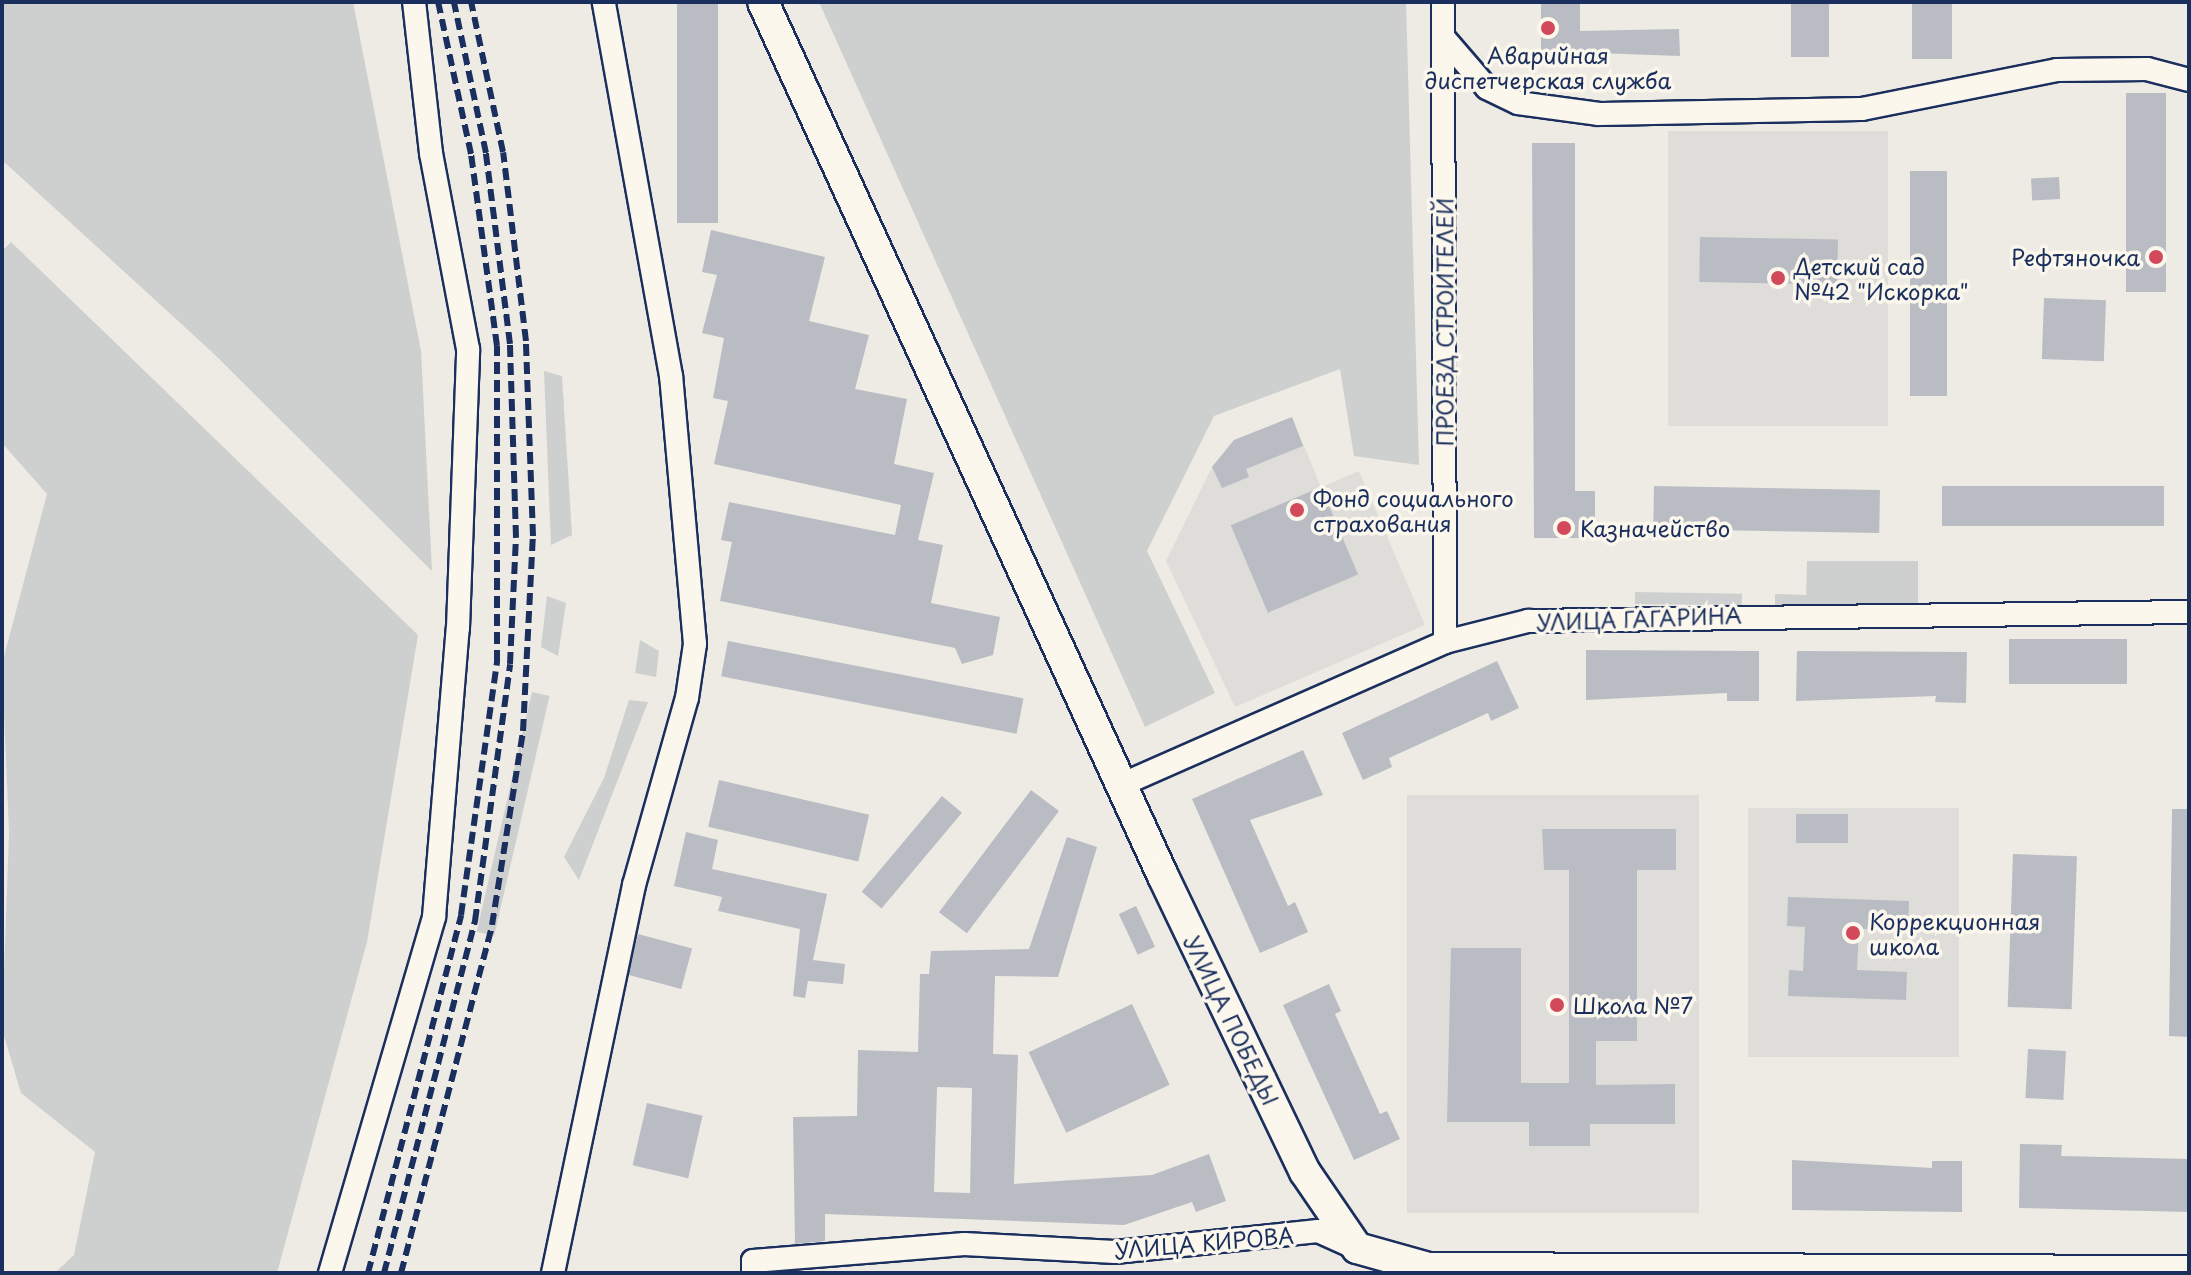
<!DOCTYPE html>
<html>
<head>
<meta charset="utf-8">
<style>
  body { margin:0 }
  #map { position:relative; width:2191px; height:1275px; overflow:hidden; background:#eeebe4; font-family:"Playpen Sans",sans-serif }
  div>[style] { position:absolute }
  .built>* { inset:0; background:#deddda; transform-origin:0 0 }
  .green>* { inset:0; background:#cecfcf; transform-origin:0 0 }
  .building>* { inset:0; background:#b9bcc3; transform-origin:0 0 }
  .roads { filter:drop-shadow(2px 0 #1b2f5e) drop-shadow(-2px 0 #1b2f5e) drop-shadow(0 2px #1b2f5e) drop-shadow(0 -2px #1b2f5e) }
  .street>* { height:22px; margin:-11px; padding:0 11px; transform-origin:11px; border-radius:11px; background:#fbf7ec }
  .secondary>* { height:30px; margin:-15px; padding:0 15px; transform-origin:15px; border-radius:15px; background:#fbf7ec }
  .rail>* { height:6px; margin-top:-3px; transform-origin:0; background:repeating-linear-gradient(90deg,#1b2f5e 0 12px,transparent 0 18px) }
  .dots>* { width:22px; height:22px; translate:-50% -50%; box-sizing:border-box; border:4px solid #fbf7ec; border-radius:50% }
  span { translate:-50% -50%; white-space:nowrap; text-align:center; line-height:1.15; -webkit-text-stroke:7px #fbf7ec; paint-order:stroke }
  .poi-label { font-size:22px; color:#1b2f5e }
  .right { translate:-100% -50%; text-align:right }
  .left { translate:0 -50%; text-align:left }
  .street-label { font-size:22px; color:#1b2f5e }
  .frame { position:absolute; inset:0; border:4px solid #1b2f5e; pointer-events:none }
</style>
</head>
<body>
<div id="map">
  <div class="built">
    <div style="left:1888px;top:131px;width:295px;height:220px;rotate:90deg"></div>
    <div style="clip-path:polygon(1292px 417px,1321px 487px,1359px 471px,1425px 625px,1235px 707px,1166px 561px,1212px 467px,1234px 440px)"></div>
    <div style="left:1699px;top:795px;width:418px;height:292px;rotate:90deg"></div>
    <div style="left:1748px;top:808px;width:211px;height:249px"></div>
  </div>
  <div class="green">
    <div style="clip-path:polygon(2px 2px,353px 2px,421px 351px,432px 571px,212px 352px,2px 160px)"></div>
    <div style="clip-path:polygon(819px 2px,1406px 2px,1419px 465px,1354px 456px,1340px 369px,1214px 416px,1147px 551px,1215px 693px,1145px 727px)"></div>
    <div style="clip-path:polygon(11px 242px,418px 635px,367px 942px,277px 1273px,55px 1273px,74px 1255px,95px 1152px,21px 1093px,2px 1029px,9px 832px,2px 664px,47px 494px,2px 443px,2px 251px)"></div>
    <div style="clip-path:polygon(544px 371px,562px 376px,572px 535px,551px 545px)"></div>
    <div style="clip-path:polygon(1807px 561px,1918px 561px,1918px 607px,1775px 605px,1775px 594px,1806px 595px)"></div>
    <div style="left:1635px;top:592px;width:107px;height:12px;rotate:1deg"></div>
    <div style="clip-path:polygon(547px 596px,566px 603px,558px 656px,541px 647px)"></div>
    <div style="clip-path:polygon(640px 640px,659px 651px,656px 677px,635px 673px)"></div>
    <div style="left:532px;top:692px;width:18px;height:246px;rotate:13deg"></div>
    <div style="clip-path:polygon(629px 700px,648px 702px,579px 880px,564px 857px,604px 778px)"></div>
  </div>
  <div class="building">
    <div style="left:677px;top:2px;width:41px;height:221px"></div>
    <div style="clip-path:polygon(1541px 2px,1580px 2px,1580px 31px,1679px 29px,1680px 56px,1541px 51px)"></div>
    <div style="left:1791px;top:2px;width:38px;height:55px"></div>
    <div style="left:1912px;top:2px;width:40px;height:57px"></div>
    <div style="left:2126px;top:93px;width:40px;height:199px"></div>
    <div style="clip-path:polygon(1532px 143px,1575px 143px,1575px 491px,1595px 491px,1595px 538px,1534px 538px)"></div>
    <div style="left:1947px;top:171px;width:225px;height:37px;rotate:90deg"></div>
    <div style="left:2059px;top:177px;width:22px;height:28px;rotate:87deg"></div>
    <div style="clip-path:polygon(711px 230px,825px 257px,809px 321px,869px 335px,855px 389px,907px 399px,894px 464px,934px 473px,918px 540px,943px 545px,931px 603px,1000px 617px,993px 655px,962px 664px,955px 648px,720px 601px,732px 542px,721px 540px,729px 502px,895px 535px,901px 505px,714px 464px,728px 401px,713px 398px,724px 338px,702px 333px,717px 275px,702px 272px)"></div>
    <div style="left:1700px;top:237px;width:138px;height:45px;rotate:1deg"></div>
    <div style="left:2044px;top:298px;width:62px;height:61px;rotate:2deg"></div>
    <div style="clip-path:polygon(1292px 417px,1303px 446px,1246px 469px,1249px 477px,1222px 488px,1212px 467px,1234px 440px)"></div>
    <div style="left:1654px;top:486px;width:226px;height:43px;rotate:1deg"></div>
    <div style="left:1942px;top:486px;width:222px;height:40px"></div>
    <div style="left:1321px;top:487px;width:95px;height:98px;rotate:67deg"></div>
    <div style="left:2127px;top:639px;width:45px;height:118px;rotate:90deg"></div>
    <div style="left:728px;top:641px;width:301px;height:36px;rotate:11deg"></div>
    <div style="clip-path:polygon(1586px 650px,1759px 651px,1759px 701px,1727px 701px,1727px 693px,1586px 700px)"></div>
    <div style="clip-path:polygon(1797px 651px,1967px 652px,1966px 703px,1935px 702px,1936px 696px,1796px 701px)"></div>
    <div style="clip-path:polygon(1497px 661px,1519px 708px,1491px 721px,1488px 713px,1389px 758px,1392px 767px,1363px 780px,1342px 733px)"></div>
    <div style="clip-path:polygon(1303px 750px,1323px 795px,1250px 820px,1288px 906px,1295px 902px,1308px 932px,1260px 953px,1192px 799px)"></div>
    <div style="left:719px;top:780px;width:154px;height:48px;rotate:13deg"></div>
    <div style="left:1031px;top:790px;width:35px;height:153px;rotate:37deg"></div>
    <div style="left:942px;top:796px;width:26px;height:125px;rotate:40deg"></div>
    <div style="clip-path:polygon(2172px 809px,2189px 809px,2189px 1037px,2169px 1036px)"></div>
    <div style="left:1796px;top:814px;width:52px;height:29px"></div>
    <div style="clip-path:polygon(1542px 829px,1676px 829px,1676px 870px,1637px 870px,1637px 1041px,1596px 1041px,1596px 1085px,1675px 1084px,1675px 1124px,1590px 1124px,1590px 1146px,1529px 1146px,1529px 1122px,1447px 1122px,1451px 948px,1521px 948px,1521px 1083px,1569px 1083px,1569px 870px,1544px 870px)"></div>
    <div style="clip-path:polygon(686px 832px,718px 840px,712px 869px,827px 894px,813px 960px,845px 964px,843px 984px,808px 981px,805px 998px,793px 996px,800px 929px,718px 911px,722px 897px,674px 886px)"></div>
    <div style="clip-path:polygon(evenodd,1067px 837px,1097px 847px,1058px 977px,995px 976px,993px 1054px,1018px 1055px,1014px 1184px,1152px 1175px,1209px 1154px,1226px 1201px,1196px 1212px,1192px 1202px,1124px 1225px,825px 1214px,825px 1241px,795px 1244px,793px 1117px,857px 1116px,858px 1050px,918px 1052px,920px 974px,929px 974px,931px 951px,1029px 949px,1067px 837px,937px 1087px,972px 1088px,970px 1193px,934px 1192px,937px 1087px)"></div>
    <div style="left:2013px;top:854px;width:64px;height:153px;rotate:2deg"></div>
    <div style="clip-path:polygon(1788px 897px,1909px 901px,1908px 930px,1859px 929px,1857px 970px,1907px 972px,1906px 1000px,1788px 996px,1789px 970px,1803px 971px,1805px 927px,1787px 926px)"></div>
    <div style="left:1136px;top:906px;width:45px;height:19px;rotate:65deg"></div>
    <div style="left:638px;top:934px;width:56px;height:42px;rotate:15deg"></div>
    <div style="clip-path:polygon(1329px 984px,1341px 1011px,1335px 1014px,1380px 1114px,1387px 1111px,1400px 1139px,1354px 1160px,1283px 1005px)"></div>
    <div style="left:1132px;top:1004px;width:89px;height:114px;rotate:65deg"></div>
    <div style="left:2028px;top:1049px;width:38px;height:49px;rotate:3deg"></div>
    <div style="left:647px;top:1103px;width:57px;height:64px;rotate:13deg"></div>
    <div style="clip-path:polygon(2020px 1144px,2062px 1145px,2061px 1156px,2189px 1159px,2189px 1212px,2019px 1208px)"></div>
    <div style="clip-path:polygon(1792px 1160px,1932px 1168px,1932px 1161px,1962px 1161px,1962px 1212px,1792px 1210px)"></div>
  </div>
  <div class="roads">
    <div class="street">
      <div style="left:1443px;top:2px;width:640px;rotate:89.82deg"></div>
      <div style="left:1443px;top:37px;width:67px;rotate:49.2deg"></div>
      <div style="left:1487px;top:88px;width:34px;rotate:26deg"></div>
      <div style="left:1518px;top:103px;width:82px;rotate:7.7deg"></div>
      <div style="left:1599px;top:114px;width:263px;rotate:-1.1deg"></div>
      <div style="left:1862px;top:109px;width:199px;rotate:-11.3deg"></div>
      <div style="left:2057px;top:70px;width:90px;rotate:-0.6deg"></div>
      <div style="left:2147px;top:69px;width:43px;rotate:14.7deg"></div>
      <div style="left:1121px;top:785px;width:354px;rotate:-23.8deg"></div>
      <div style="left:1445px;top:642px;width:86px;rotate:-14.2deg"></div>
      <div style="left:1528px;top:621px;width:661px;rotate:-0.78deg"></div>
      <div style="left:330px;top:1273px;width:371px;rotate:-73.7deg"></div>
      <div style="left:434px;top:917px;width:290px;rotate:-85.3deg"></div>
      <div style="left:458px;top:628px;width:279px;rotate:-87.9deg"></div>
      <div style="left:468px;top:349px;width:199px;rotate:-100.7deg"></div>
      <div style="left:431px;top:153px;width:152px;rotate:-96.4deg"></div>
      <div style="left:553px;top:1273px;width:396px;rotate:-78.2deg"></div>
      <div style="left:634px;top:885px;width:194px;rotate:-74.2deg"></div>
      <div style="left:687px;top:698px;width:55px;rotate:-81.6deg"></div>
      <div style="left:695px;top:644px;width:269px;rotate:-95.1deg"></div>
      <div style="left:671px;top:376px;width:380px;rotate:-100.2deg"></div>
      <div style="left:753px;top:1273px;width:12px;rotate:-90deg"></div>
      <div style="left:753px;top:1261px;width:212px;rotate:-4.6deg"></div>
      <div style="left:964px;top:1244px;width:151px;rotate:3deg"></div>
      <div style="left:1115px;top:1252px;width:204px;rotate:-5.9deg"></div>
      <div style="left:1318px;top:1231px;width:42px;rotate:24.1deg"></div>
    </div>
    <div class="secondary">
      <div style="left:763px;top:2px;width:961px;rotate:65.41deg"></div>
      <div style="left:1163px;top:876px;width:328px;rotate:64.4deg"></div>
      <div style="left:1305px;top:1172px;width:92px;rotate:55.6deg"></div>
      <div style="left:1357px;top:1248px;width:74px;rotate:15.7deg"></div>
      <div style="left:1428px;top:1268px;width:761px;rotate:0.23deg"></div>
    </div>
  </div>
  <div class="rail">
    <div style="left:368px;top:1273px;width:370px;rotate:-75.4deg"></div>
    <div style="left:461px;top:915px;width:256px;rotate:-81.9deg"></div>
    <div style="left:497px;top:662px;width:316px;rotate:-90deg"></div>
    <div style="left:497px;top:346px;width:194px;rotate:-97.7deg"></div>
    <div style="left:471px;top:154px;width:156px;rotate:-102.2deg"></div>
    <div style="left:384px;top:1273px;width:364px;rotate:-75.5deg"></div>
    <div style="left:475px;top:921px;width:259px;rotate:-82.2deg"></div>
    <div style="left:510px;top:664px;width:127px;rotate:-87.3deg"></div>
    <div style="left:516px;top:537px;width:193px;rotate:-91.8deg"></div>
    <div style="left:510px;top:344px;width:193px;rotate:-97.2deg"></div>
    <div style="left:486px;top:153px;width:154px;rotate:-102deg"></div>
    <div style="left:401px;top:1273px;width:360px;rotate:-75.3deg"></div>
    <div style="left:492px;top:925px;width:196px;rotate:-80.9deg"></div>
    <div style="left:523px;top:731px;width:195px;rotate:-87.1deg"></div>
    <div style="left:533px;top:536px;width:195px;rotate:-92.1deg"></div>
    <div style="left:526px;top:341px;width:190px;rotate:-96.9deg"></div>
    <div style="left:503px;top:152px;width:153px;rotate:-102deg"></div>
  </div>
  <div class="dots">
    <div style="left:1548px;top:28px;background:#d1495b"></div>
    <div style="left:2156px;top:257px;background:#d1495b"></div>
    <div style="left:1778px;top:278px;background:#d1495b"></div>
    <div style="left:1297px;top:510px;background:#d1495b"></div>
    <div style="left:1564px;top:528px;background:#d1495b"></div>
    <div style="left:1853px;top:933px;background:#d1495b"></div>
    <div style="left:1557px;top:1005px;background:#d1495b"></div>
  </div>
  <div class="poi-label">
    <span style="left:1548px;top:67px">Аварийная<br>диспетчерская служба</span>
    <span class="right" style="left:2140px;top:257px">Рефтяночка</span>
    <span class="left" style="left:1794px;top:278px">Детский сад<br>№42 "Искорка"</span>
    <span class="left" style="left:1313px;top:510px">Фонд социального<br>страхования</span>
    <span class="left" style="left:1580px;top:528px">Казначейство</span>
    <span class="left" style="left:1869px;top:933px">Коррекционная<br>школа</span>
    <span class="left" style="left:1573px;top:1005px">Школа №7</span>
  </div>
  <div class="street-label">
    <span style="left:1444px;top:322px;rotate:-90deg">ПРОЕЗД СТРОИТЕЛЕЙ</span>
    <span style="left:1639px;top:618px;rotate:-2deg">УЛИЦА ГАГАРИНА</span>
    <span style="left:1232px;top:1020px;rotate:64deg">УЛИЦА ПОБЕДЫ</span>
    <span style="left:1204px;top:1242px;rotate:-5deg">УЛИЦА КИРОВА</span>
  </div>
  <div class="frame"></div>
</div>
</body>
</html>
